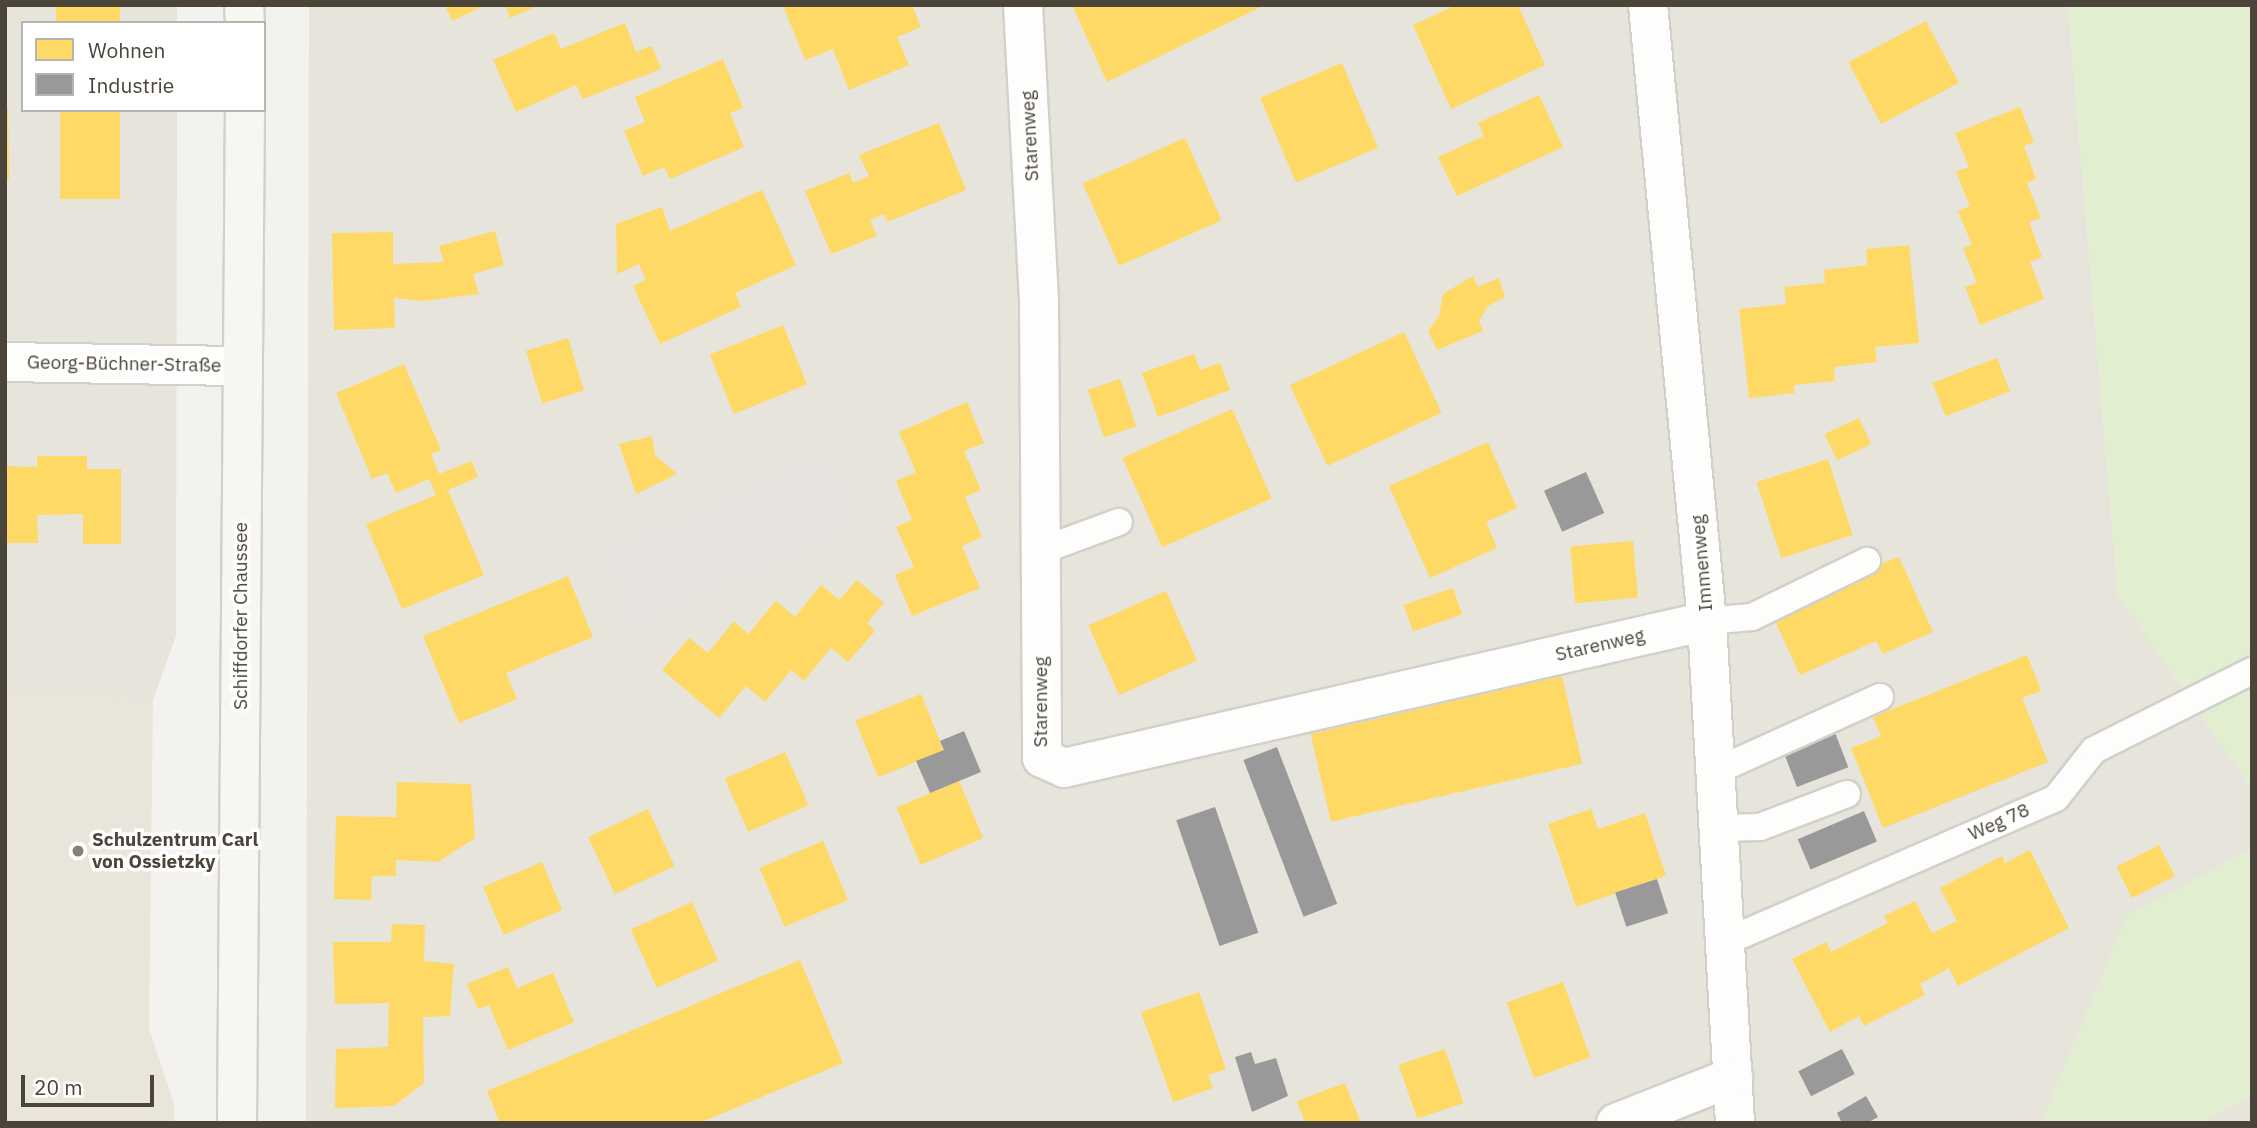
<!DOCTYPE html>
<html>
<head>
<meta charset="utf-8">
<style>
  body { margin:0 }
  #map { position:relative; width:2257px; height:1128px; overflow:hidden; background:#f4f2ee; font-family:"IBM Plex Sans",sans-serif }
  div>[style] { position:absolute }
  .residential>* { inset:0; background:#e7e4dc }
  .education>* { inset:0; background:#eae5da }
  .green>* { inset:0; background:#e1eecf }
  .parking>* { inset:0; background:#e6e3df; transform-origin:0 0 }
  .homes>* { inset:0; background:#ffd966; transform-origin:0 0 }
  .industry>* { inset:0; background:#999; transform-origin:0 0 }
  .roads { filter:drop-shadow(2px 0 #d2d0cb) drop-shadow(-2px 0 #d2d0cb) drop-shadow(0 2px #d2d0cb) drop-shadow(0 -2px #d2d0cb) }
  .service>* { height:26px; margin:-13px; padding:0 13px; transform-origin:13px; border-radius:13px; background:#fdfdfc }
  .minor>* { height:38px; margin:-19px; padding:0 19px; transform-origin:19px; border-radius:19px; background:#fdfdfc }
  .secondary>* { height:38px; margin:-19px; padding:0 19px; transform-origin:19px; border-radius:19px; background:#f7f6f1 }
  .dots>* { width:19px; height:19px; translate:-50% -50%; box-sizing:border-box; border:4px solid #fff; border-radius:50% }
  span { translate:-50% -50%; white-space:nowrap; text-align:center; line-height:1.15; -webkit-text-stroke:7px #fff; paint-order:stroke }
  .street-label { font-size:19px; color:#4b4439 }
  .poi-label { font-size:19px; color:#4b4439; font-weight:700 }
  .left { translate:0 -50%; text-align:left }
  .frame { position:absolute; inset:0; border:7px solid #4b4439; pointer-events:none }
  .legend { position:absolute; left:21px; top:21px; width:245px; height:91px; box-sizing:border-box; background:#fff; border:2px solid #b7b4b0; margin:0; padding:9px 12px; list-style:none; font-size:21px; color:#4b4439 }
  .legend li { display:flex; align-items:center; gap:14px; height:35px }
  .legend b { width:35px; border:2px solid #b7b4b0 }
  .scale { position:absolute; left:21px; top:1075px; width:133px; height:32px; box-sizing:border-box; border:4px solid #4b4439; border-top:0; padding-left:9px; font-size:21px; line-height:24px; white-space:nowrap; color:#4b4439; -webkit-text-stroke:5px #fff; paint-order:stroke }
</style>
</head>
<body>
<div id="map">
  <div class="residential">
    <div style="clip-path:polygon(5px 5px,177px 5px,177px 23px,23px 23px,23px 110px,177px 110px,176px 636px,153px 700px,5px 692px)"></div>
    <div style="clip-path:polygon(309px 5px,2068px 5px,2118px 595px,2252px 789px,2252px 849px,2127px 916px,2041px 1123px,306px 1123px)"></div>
    <div style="clip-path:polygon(2252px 1096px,2252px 1123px,2198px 1123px)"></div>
  </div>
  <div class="education">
    <div style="clip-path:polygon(5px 692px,153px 700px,149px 1029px,174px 1104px,174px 1123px,5px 1123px)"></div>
  </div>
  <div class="green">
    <div style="clip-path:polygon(2068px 5px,2252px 5px,2252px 789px,2118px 595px)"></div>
    <div style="clip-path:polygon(2252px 849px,2252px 1096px,2198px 1123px,2041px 1123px,2127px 916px)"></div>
  </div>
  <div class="parking">
    <div style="left:829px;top:448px;width:88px;height:255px;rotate:66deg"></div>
  </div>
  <div class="homes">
    <div style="left:56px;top:5px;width:64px;height:18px"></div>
    <div style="clip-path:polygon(445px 5px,486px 5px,452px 21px)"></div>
    <div style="clip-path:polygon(505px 5px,539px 5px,510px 18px)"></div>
    <div style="clip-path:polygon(791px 5px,912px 5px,921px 27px,897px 37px,909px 65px,849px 90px,833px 49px,805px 60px,784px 8px)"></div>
    <div style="clip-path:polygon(1072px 5px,1265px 5px,1107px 82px)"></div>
    <div style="clip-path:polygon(1456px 5px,1518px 5px,1545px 65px,1451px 109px,1413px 25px)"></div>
    <div style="left:1926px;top:21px;width:70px;height:88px;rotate:62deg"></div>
    <div style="clip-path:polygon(625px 23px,636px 52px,652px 46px,661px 69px,583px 99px,576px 85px,516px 112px,493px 60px,554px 33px,561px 49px)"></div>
    <div style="clip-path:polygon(723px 59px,743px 108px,730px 113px,744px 147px,670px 179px,664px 167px,643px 176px,624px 131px,645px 122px,635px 97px)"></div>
    <div style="left:1342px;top:63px;width:92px;height:89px;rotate:67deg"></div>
    <div style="clip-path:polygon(1539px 95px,1563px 147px,1457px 196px,1438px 157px,1484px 136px,1478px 123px)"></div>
    <div style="clip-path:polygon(2020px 107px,2034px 142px,2024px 146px,2036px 179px,2027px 183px,2041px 218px,2029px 222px,2042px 257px,2030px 262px,2044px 299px,1980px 325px,1965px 287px,1977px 283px,1963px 248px,1972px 245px,1958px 211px,1970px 206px,1956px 172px,1969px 167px,1955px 133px)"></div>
    <div style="clip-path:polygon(5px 109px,8px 109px,9px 179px,5px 179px)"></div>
    <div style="left:60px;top:110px;width:60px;height:89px"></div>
    <div style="clip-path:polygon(939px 123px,966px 190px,887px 222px,884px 214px,870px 220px,877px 236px,831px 254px,805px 191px,849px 173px,853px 183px,869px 176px,859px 155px)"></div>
    <div style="left:1185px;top:138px;width:90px;height:112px;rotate:66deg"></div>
    <div style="clip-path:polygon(762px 190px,796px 265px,735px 293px,741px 307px,660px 344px,633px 286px,646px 280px,639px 264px,617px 274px,616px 224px,662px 207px,670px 231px)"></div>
    <div style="clip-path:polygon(495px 231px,504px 265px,473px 274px,479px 294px,423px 301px,394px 298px,395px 328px,334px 330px,332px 233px,393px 232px,393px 264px,444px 262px,439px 246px)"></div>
    <div style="clip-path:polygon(1909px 245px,1919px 343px,1875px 347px,1877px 362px,1834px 367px,1835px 381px,1794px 385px,1795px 393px,1749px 398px,1739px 309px,1786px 304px,1784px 287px,1825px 283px,1824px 270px,1867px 265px,1866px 249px)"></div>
    <div style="clip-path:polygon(1473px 276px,1478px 287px,1499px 278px,1505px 297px,1488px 306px,1479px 321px,1483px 331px,1437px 350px,1428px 331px,1439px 316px,1443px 294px)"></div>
    <div style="left:783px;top:325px;width:64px;height:79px;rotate:68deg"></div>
    <div style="left:1404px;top:332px;width:89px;height:126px;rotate:65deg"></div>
    <div style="left:568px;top:338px;width:55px;height:44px;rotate:73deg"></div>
    <div style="clip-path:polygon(1194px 354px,1200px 370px,1220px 363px,1230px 390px,1158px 417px,1142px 373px)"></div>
    <div style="left:1997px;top:358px;width:36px;height:69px;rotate:69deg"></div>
    <div style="clip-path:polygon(404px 364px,441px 450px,431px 454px,439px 474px,472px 461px,478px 477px,448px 490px,484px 575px,402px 609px,366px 524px,436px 495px,429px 479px,396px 493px,387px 473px,372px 479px,336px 393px)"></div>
    <div style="left:1120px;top:379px;width:50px;height:34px;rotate:71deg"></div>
    <div style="clip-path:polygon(967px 402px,984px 443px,964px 451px,981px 490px,965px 497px,982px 537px,962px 546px,980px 588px,912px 616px,895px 575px,914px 567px,896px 527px,912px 520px,896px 481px,916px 472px,899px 432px)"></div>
    <div style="left:1232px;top:409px;width:98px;height:120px;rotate:66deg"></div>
    <div style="left:1859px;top:418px;width:29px;height:38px;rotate:65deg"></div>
    <div style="clip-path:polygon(652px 436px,655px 455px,677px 474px,636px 494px,619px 444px)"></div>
    <div style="clip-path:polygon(1488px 442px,1517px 508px,1486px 522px,1497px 548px,1430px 578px,1389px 486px)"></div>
    <div style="clip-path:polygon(37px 456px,87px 456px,87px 469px,121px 469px,121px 544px,83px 544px,83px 514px,37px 515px,38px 543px,5px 543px,5px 466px,37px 467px)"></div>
    <div style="left:1828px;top:459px;width:80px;height:75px;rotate:72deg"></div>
    <div style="left:1633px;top:541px;width:57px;height:63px;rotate:85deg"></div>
    <div style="clip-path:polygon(1899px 557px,1933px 632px,1883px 654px,1876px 641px,1800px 675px,1768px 606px)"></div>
    <div style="clip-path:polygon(568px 576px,593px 637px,506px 673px,517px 699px,459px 723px,423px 636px)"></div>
    <div style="clip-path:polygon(857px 580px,884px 603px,867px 623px,875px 631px,848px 662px,831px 648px,804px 681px,791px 670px,765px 702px,746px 686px,719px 718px,662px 670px,689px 638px,708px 653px,734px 621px,748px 634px,776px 601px,795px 617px,821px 585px,839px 600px)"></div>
    <div style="left:1453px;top:588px;width:28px;height:52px;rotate:71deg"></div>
    <div style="left:1166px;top:591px;width:76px;height:85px;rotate:66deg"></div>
    <div style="clip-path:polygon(2027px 655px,2041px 691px,2022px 698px,2048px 762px,1883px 828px,1851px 748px,1881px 736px,1873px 717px)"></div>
    <div style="left:1562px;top:676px;width:90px;height:258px;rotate:77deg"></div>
    <div style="left:921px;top:694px;width:61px;height:71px;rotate:68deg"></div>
    <div style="left:785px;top:752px;width:58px;height:66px;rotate:66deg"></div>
    <div style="left:959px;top:781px;width:62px;height:68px;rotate:67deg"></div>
    <div style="clip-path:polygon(397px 782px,471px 784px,475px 838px,438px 862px,396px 860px,396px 876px,372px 876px,371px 900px,334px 899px,336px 816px,396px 817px)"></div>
    <div style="left:648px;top:809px;width:63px;height:66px;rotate:65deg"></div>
    <div style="clip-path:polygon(1591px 809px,1598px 829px,1645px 813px,1666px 876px,1576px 907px,1548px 824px)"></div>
    <div style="left:823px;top:841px;width:64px;height:69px;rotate:67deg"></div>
    <div style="left:2159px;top:845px;width:35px;height:48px;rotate:63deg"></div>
    <div style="clip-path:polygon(2030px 850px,2069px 928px,1958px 986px,1949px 968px,1920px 984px,1925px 995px,1864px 1026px,1859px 1016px,1830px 1032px,1792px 959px,1826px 942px,1831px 952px,1888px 923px,1884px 916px,1915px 901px,1932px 933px,1957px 921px,1940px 888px,2002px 856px,2005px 863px)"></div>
    <div style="left:542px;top:862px;width:52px;height:64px;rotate:67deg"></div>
    <div style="left:692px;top:902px;width:64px;height:67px;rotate:66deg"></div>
    <div style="clip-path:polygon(392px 924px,425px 925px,424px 961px,454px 964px,450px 1016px,423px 1017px,424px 1083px,394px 1106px,335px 1108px,336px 1049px,388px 1047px,389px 1003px,335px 1004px,333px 942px,391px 942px)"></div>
    <div style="clip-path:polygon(800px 960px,843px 1063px,699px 1123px,500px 1123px,487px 1091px)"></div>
    <div style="clip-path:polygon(508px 967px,517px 988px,553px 973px,574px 1022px,508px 1050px,489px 1005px,478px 1009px,467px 984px)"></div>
    <div style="left:1563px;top:982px;width:80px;height:60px;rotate:70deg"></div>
    <div style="clip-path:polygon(1199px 992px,1226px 1069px,1208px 1075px,1213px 1088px,1173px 1102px,1141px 1012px)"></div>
    <div style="left:1445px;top:1049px;width:57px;height:49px;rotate:71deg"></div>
    <div style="clip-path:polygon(1345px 1083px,1361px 1123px,1305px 1123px,1297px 1101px)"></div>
  </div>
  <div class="industry">
    <div style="left:1586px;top:472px;width:45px;height:46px;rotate:66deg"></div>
    <div style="left:1834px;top:730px;width:40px;height:55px;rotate:69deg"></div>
    <div style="clip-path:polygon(964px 731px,981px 772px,930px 793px,916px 761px,944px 750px,940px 741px)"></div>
    <div style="left:1277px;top:747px;width:168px;height:36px;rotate:69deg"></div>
    <div style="left:1215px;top:807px;width:133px;height:41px;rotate:71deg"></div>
    <div style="left:1864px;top:811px;width:33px;height:72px;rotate:67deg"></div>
    <div style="left:1657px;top:879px;width:36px;height:44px;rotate:72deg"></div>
    <div style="left:1842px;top:1049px;width:28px;height:49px;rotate:63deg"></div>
    <div style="clip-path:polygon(1251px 1052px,1255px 1064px,1276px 1058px,1288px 1096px,1252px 1112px,1235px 1057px)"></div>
    <div style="clip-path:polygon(1866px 1096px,1878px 1117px,1867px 1123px,1842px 1123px,1837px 1113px)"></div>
  </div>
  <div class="roads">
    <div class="service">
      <div style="left:1040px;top:551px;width:84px;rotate:-20.2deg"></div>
      <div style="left:1707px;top:621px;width:45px;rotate:-5.1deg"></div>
      <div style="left:1752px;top:617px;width:128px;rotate:-26deg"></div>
      <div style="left:1716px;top:771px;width:180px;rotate:-24.3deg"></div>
      <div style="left:1719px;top:828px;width:41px;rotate:-1.4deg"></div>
      <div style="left:1760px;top:827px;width:93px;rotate:-20.8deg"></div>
      <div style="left:1725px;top:942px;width:361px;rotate:-23.5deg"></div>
      <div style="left:2056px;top:798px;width:61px;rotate:-51.6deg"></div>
      <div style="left:2094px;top:750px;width:177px;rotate:-26.6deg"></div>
    </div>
    <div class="minor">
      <div style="left:1023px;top:5px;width:299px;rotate:86.9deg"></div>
      <div style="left:1039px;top:304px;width:454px;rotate:89.6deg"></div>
      <div style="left:1042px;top:758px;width:24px;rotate:24deg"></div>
      <div style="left:1064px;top:768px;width:660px;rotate:-12.88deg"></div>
      <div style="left:1648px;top:5px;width:619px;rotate:84.53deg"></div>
      <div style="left:1707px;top:621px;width:503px;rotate:86.81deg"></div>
      <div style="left:5px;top:362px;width:238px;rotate:1deg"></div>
      <div style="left:1616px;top:1123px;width:126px;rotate:-21.5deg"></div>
    </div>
    <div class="secondary">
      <div style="left:244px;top:5px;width:18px;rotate:87deg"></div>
      <div style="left:237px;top:1123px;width:1013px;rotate:-89.55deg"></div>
    </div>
  </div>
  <div class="dots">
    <div style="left:78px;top:851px;background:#868178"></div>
  </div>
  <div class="street-label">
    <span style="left:1030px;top:136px;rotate:-93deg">Starenweg</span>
    <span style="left:124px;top:364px;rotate:1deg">Georg-Büchner-Straße</span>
    <span style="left:1702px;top:563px;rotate:-95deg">Immenweg</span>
    <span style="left:241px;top:616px;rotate:-90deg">Schiffdorfer Chaussee</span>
    <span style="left:1600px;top:645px;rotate:-13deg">Starenweg</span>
    <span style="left:1041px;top:702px;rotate:-90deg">Starenweg</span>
    <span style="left:1999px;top:822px;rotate:-24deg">Weg 78</span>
  </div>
  <div class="poi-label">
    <span class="left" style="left:92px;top:851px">Schulzentrum Carl<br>von Ossietzky</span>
  </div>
  <div class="frame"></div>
  <ul class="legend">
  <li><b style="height:19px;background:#ffd966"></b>Wohnen</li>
  <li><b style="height:19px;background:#999"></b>Industrie</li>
  </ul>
  <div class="scale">20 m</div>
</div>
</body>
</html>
